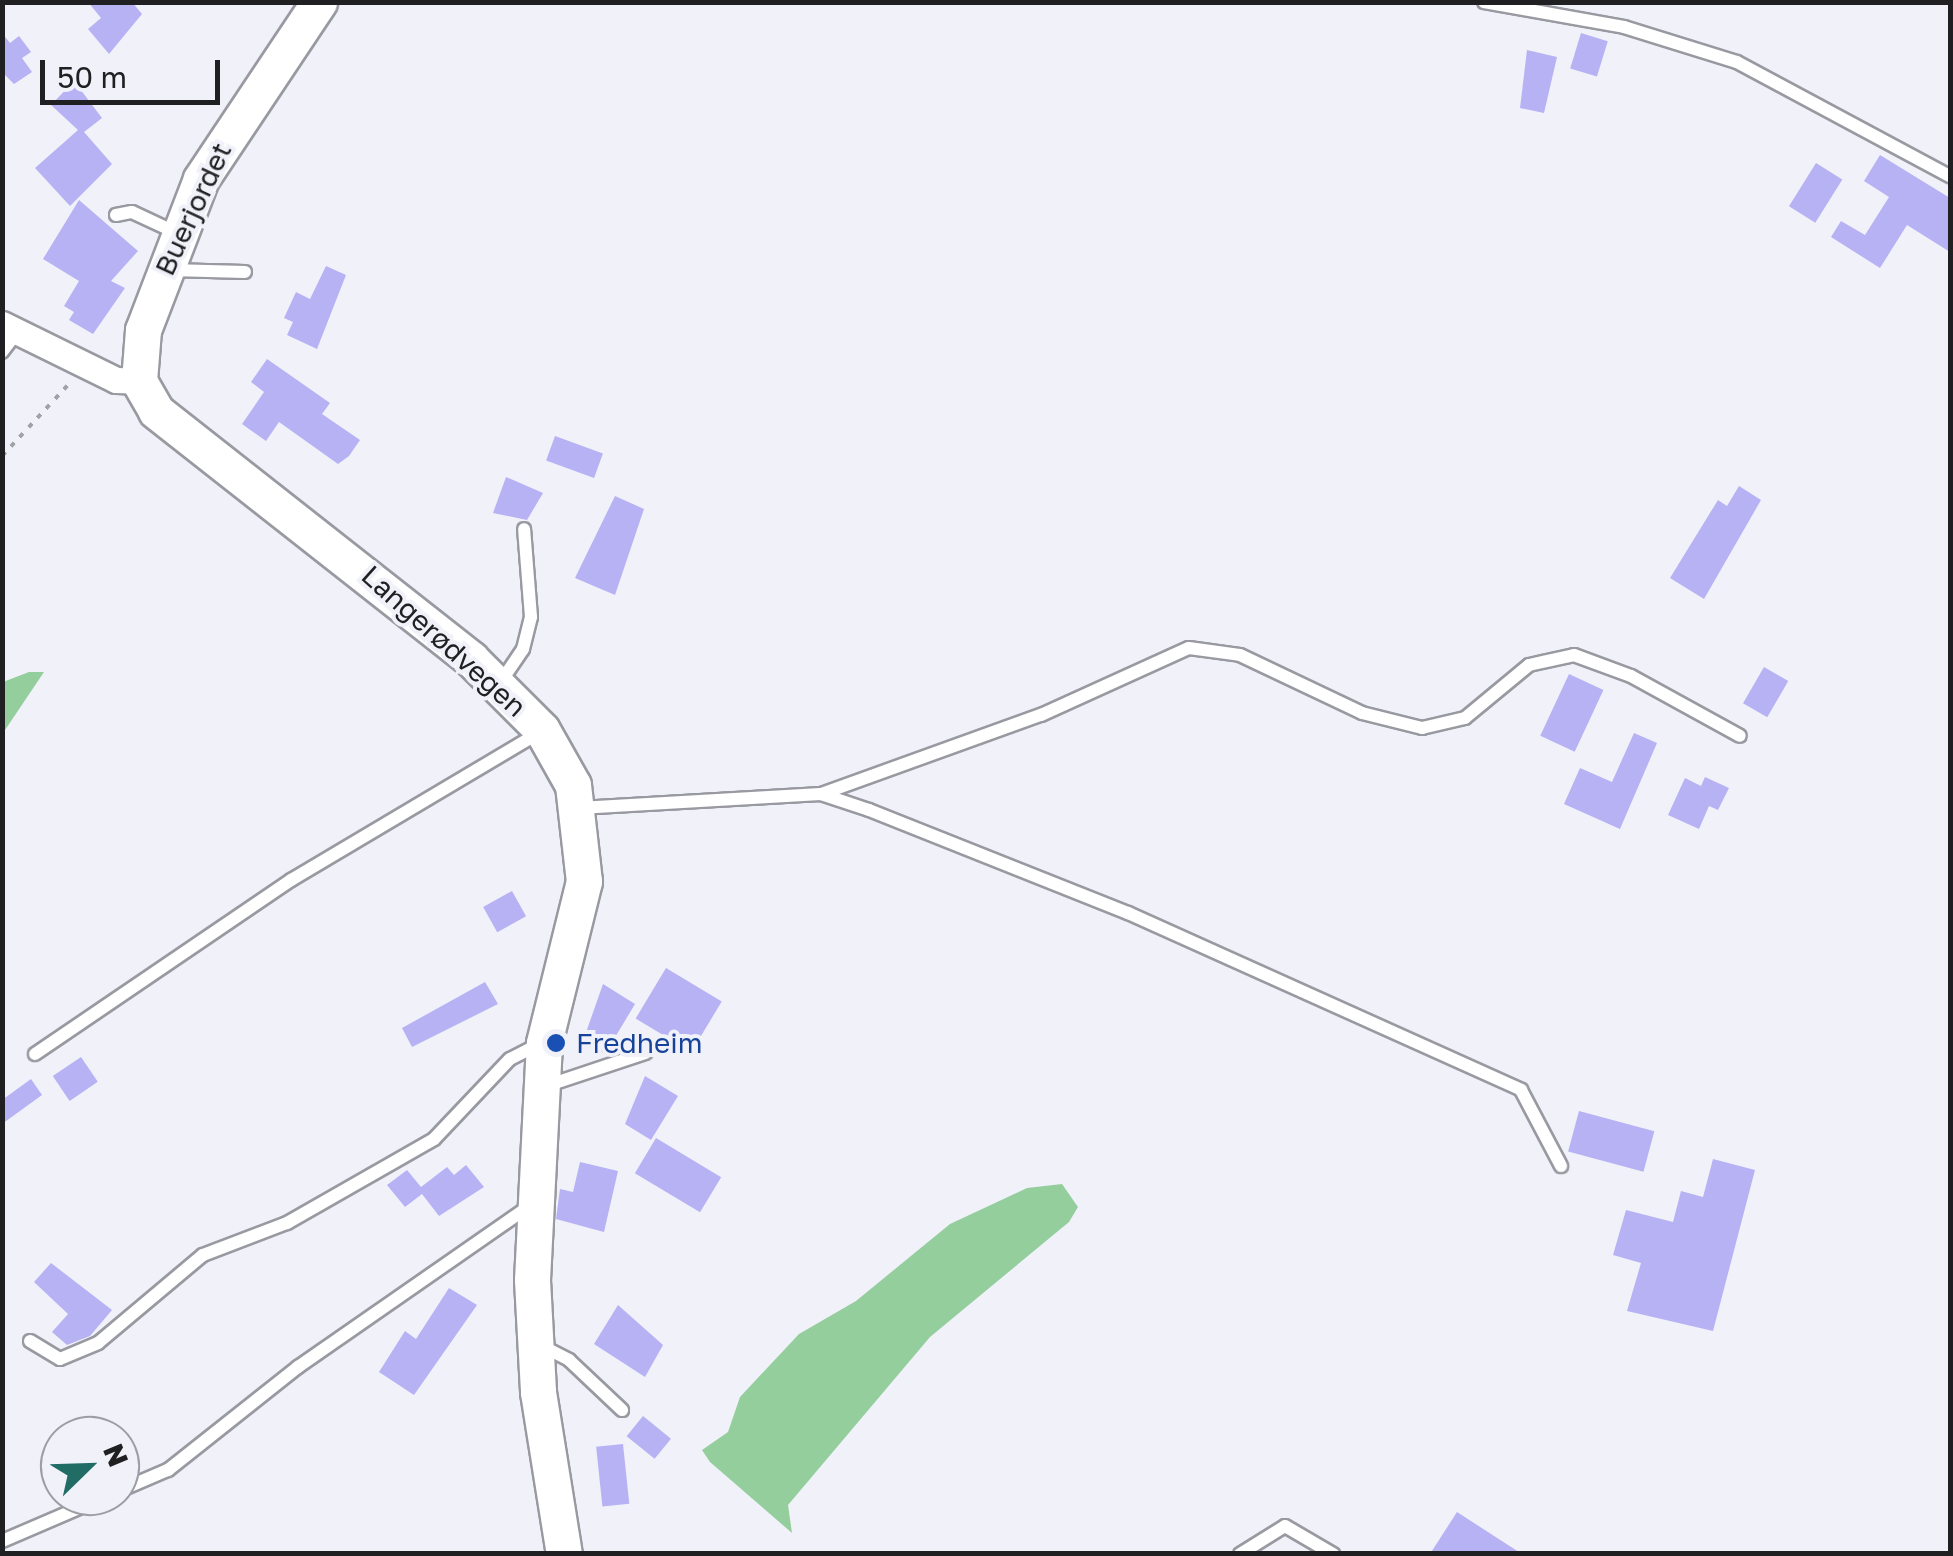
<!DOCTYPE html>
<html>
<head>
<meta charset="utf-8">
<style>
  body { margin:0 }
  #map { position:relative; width:1953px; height:1556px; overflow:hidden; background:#f1f1fa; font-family:"Golos Text",sans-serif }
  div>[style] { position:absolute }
  .forest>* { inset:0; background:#93ce9c }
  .building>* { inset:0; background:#b6b2f4; transform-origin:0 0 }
  .path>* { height:4px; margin-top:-2px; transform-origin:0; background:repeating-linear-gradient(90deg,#a1a1a8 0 5px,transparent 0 13px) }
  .roads { filter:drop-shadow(2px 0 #9999a1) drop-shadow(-2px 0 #9999a1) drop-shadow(0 2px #9999a1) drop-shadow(0 -2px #9999a1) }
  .service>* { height:12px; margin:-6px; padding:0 6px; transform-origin:6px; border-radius:6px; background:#fff }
  .minor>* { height:25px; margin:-12.5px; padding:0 12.5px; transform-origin:12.5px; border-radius:12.5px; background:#fff }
  .secondary>* { height:35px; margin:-17.5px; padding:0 17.5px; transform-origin:17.5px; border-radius:17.5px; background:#fff }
  .dots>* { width:28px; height:28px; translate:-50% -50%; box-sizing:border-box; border:5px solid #f1f1fa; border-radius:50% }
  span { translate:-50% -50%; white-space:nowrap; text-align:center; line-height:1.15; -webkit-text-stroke:8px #f1f1fa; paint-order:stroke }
  .street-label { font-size:28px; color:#202023 }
  .transit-label { font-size:28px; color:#164399 }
  .left { translate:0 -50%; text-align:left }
  .frame { position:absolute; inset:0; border:5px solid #202023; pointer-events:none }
  .north { position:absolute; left:40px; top:1416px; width:100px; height:100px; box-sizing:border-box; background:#f1f1fa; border:2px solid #9d9da4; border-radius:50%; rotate:67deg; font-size:28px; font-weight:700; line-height:40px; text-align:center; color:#202023 }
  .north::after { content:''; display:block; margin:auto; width:35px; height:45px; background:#226c66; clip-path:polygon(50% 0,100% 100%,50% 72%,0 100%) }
  .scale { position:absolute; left:40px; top:60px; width:180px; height:45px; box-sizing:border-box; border:5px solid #202023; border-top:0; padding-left:12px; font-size:30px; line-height:35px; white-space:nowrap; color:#202023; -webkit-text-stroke:8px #f1f1fa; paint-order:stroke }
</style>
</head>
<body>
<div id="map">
  <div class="forest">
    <div style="clip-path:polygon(29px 672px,44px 672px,3px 733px,3px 682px)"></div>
    <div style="clip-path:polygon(1062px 1184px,1078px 1207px,1069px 1222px,930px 1337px,788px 1505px,792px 1533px,710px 1462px,702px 1450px,728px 1432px,740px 1397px,799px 1334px,856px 1301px,950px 1224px,1027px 1188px)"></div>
  </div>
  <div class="building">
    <div style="clip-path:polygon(88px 2px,132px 2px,142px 14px,109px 54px,88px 29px,101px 18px)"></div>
    <div style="clip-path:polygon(2px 33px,10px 43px,19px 36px,31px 52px,22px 58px,32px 72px,14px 84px,2px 72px)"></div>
    <div style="left:1581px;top:33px;width:28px;height:37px;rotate:17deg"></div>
    <div style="clip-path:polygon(1527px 50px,1557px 57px,1544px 113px,1520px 108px)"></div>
    <div style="clip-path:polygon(74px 81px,102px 118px,84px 132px,112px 164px,70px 206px,35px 168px,78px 130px,51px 105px)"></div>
    <div style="clip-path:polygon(1880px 155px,1950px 198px,1950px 252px,1907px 225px,1880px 268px,1831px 237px,1841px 221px,1865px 235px,1889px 197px,1864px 181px)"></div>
    <div style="left:1816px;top:163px;width:31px;height:51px;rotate:32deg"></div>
    <div style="clip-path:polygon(79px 200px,138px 251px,111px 281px,125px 288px,93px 334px,69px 320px,74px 312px,64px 306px,79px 281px,43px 259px)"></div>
    <div style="clip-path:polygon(326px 266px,346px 275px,317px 349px,287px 335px,293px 322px,284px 318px,296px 292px,310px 299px)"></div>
    <div style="clip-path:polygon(267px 359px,330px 403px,322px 414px,360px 440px,349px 456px,338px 464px,279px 422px,266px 441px,242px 424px,264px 392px,251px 382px)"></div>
    <div style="left:555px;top:436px;width:51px;height:26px;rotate:20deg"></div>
    <div style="clip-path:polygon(506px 477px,543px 493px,527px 520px,493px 513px)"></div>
    <div style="clip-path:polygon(1739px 486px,1761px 500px,1704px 599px,1670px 578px,1718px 500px,1727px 506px)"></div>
    <div style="clip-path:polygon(615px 496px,644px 509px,615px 595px,575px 578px)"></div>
    <div style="left:1764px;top:667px;width:28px;height:42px;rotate:30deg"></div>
    <div style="left:1569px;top:674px;width:38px;height:68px;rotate:25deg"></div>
    <div style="clip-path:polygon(1634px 733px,1657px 743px,1620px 829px,1564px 804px,1580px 768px,1612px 782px)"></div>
    <div style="clip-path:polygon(1705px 777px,1729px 788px,1718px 810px,1709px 806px,1699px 829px,1668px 815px,1685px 778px,1701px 786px)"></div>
    <div style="left:512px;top:891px;width:29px;height:33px;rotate:61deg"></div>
    <div style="left:666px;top:968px;width:65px;height:59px;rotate:31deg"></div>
    <div style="clip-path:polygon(485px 982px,498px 1004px,412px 1047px,402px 1028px)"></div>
    <div style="clip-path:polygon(603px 984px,635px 1004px,605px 1054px,583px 1041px)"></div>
    <div style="left:81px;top:1057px;width:30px;height:34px;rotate:56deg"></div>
    <div style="clip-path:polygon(645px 1076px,678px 1096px,651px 1140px,625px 1124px)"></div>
    <div style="clip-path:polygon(31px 1079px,42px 1095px,2px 1124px,2px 1100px)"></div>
    <div style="left:1579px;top:1111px;width:78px;height:42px;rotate:15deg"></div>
    <div style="left:656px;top:1138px;width:76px;height:41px;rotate:31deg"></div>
    <div style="clip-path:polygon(1713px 1159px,1755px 1170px,1713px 1331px,1627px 1311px,1641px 1263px,1613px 1255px,1626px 1210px,1673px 1222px,1681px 1191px,1703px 1197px)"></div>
    <div style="clip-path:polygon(580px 1162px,618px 1171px,604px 1232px,556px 1219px,560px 1189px,573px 1192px)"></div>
    <div style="clip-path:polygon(466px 1165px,484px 1187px,439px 1216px,422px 1194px,405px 1207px,387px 1185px,407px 1170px,421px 1187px,447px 1167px,454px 1175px)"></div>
    <div style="clip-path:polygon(51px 1263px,112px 1310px,90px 1336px,67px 1345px,52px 1332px,68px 1314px,34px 1282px)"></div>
    <div style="clip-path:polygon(449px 1288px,477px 1305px,414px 1395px,379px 1372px,405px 1331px,416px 1339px)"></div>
    <div style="clip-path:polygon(618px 1305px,663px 1345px,645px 1377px,594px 1344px)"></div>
    <div style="left:643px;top:1416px;width:36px;height:26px;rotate:39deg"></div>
    <div style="left:623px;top:1444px;width:60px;height:27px;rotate:84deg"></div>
    <div style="clip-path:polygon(1457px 1512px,1522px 1554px,1430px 1554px)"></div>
  </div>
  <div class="path">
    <div style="left:2px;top:456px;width:96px;rotate:-47.1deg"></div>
  </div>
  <div class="roads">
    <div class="service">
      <div style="left:1484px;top:2px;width:142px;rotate:10.1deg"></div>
      <div style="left:1624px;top:27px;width:118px;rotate:17.2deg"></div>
      <div style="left:1737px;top:62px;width:242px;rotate:28.2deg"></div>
      <div style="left:116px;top:215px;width:16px;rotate:-11deg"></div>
      <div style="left:132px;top:212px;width:50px;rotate:25deg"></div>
      <div style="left:170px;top:270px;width:75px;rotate:1.5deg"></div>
      <div style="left:2px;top:352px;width:25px;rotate:-53deg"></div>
      <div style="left:500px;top:683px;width:41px;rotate:-55.9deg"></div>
      <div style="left:523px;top:649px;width:33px;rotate:-76deg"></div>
      <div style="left:531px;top:617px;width:88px;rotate:-94.5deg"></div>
      <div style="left:821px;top:794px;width:234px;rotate:-19.8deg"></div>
      <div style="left:1041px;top:715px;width:162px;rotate:-24.4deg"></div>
      <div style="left:1189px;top:648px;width:51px;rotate:7.8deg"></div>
      <div style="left:1240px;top:655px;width:135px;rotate:25.4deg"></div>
      <div style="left:1362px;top:713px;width:62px;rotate:14deg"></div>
      <div style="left:1422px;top:728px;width:44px;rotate:-13.1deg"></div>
      <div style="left:1465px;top:718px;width:83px;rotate:-39.6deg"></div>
      <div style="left:1529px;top:665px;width:46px;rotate:-12.5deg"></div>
      <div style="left:1574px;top:655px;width:61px;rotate:20.2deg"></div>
      <div style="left:1631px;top:676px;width:124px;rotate:28.8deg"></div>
      <div style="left:579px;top:808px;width:242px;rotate:-3.3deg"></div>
      <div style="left:821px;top:794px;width:51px;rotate:18.4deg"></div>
      <div style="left:869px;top:810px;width:279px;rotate:21.7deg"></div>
      <div style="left:1128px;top:913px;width:431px;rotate:24.2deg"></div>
      <div style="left:1521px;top:1090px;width:86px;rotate:62.2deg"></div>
      <div style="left:35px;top:1054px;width:310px;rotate:-34.2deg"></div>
      <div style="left:291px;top:880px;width:290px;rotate:-30.7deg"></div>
      <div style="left:543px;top:1087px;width:108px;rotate:-18.4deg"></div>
      <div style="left:30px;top:1341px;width:35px;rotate:31deg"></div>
      <div style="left:60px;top:1359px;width:41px;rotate:-22.8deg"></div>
      <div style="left:98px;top:1343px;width:137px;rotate:-40deg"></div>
      <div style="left:203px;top:1255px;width:90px;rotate:-20.9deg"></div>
      <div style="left:287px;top:1223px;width:169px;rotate:-29.7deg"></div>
      <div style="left:434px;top:1139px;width:110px;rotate:-46.5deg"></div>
      <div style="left:510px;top:1059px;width:36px;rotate:-27deg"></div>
      <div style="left:540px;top:1345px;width:33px;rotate:27deg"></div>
      <div style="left:569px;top:1360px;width:73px;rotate:43.3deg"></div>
      <div style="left:2px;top:1541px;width:181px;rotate:-23.2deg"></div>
      <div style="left:168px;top:1470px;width:166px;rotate:-38.4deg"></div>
      <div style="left:298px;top:1367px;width:282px;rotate:-34.8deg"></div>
      <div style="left:1240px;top:1554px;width:53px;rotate:-31.9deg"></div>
      <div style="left:1285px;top:1526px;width:56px;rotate:30.3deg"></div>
    </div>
    <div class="minor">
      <div style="left:2px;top:324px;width:127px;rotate:26.2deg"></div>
      <div style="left:116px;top:380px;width:23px;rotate:2deg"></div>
    </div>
    <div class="secondary">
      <div style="left:319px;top:2px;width:213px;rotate:123.7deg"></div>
      <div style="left:201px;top:179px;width:162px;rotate:111deg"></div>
      <div style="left:143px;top:330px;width:51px;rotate:94.5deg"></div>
      <div style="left:139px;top:381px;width:34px;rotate:60deg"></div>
      <div style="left:156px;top:411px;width:401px;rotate:38.2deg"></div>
      <div style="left:471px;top:659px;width:100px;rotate:45deg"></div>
      <div style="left:542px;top:730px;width:63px;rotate:60.6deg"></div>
      <div style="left:573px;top:785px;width:97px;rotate:83.5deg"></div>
      <div style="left:584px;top:881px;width:167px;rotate:103.9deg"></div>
      <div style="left:544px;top:1043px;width:237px;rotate:92.9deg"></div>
      <div style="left:532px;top:1280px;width:112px;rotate:86.9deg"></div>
      <div style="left:538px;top:1392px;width:164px;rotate:80.9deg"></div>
    </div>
  </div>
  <div class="dots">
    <div style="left:556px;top:1043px;background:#1a4fb4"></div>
  </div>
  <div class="street-label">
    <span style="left:193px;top:209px;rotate:-65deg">Buerjordet</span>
    <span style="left:444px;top:641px;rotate:42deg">Langerødvegen</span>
  </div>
  <div class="transit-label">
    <span class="left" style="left:576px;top:1043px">Fredheim</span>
  </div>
  <div class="frame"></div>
  <div class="north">N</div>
  <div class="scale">50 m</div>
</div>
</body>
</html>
